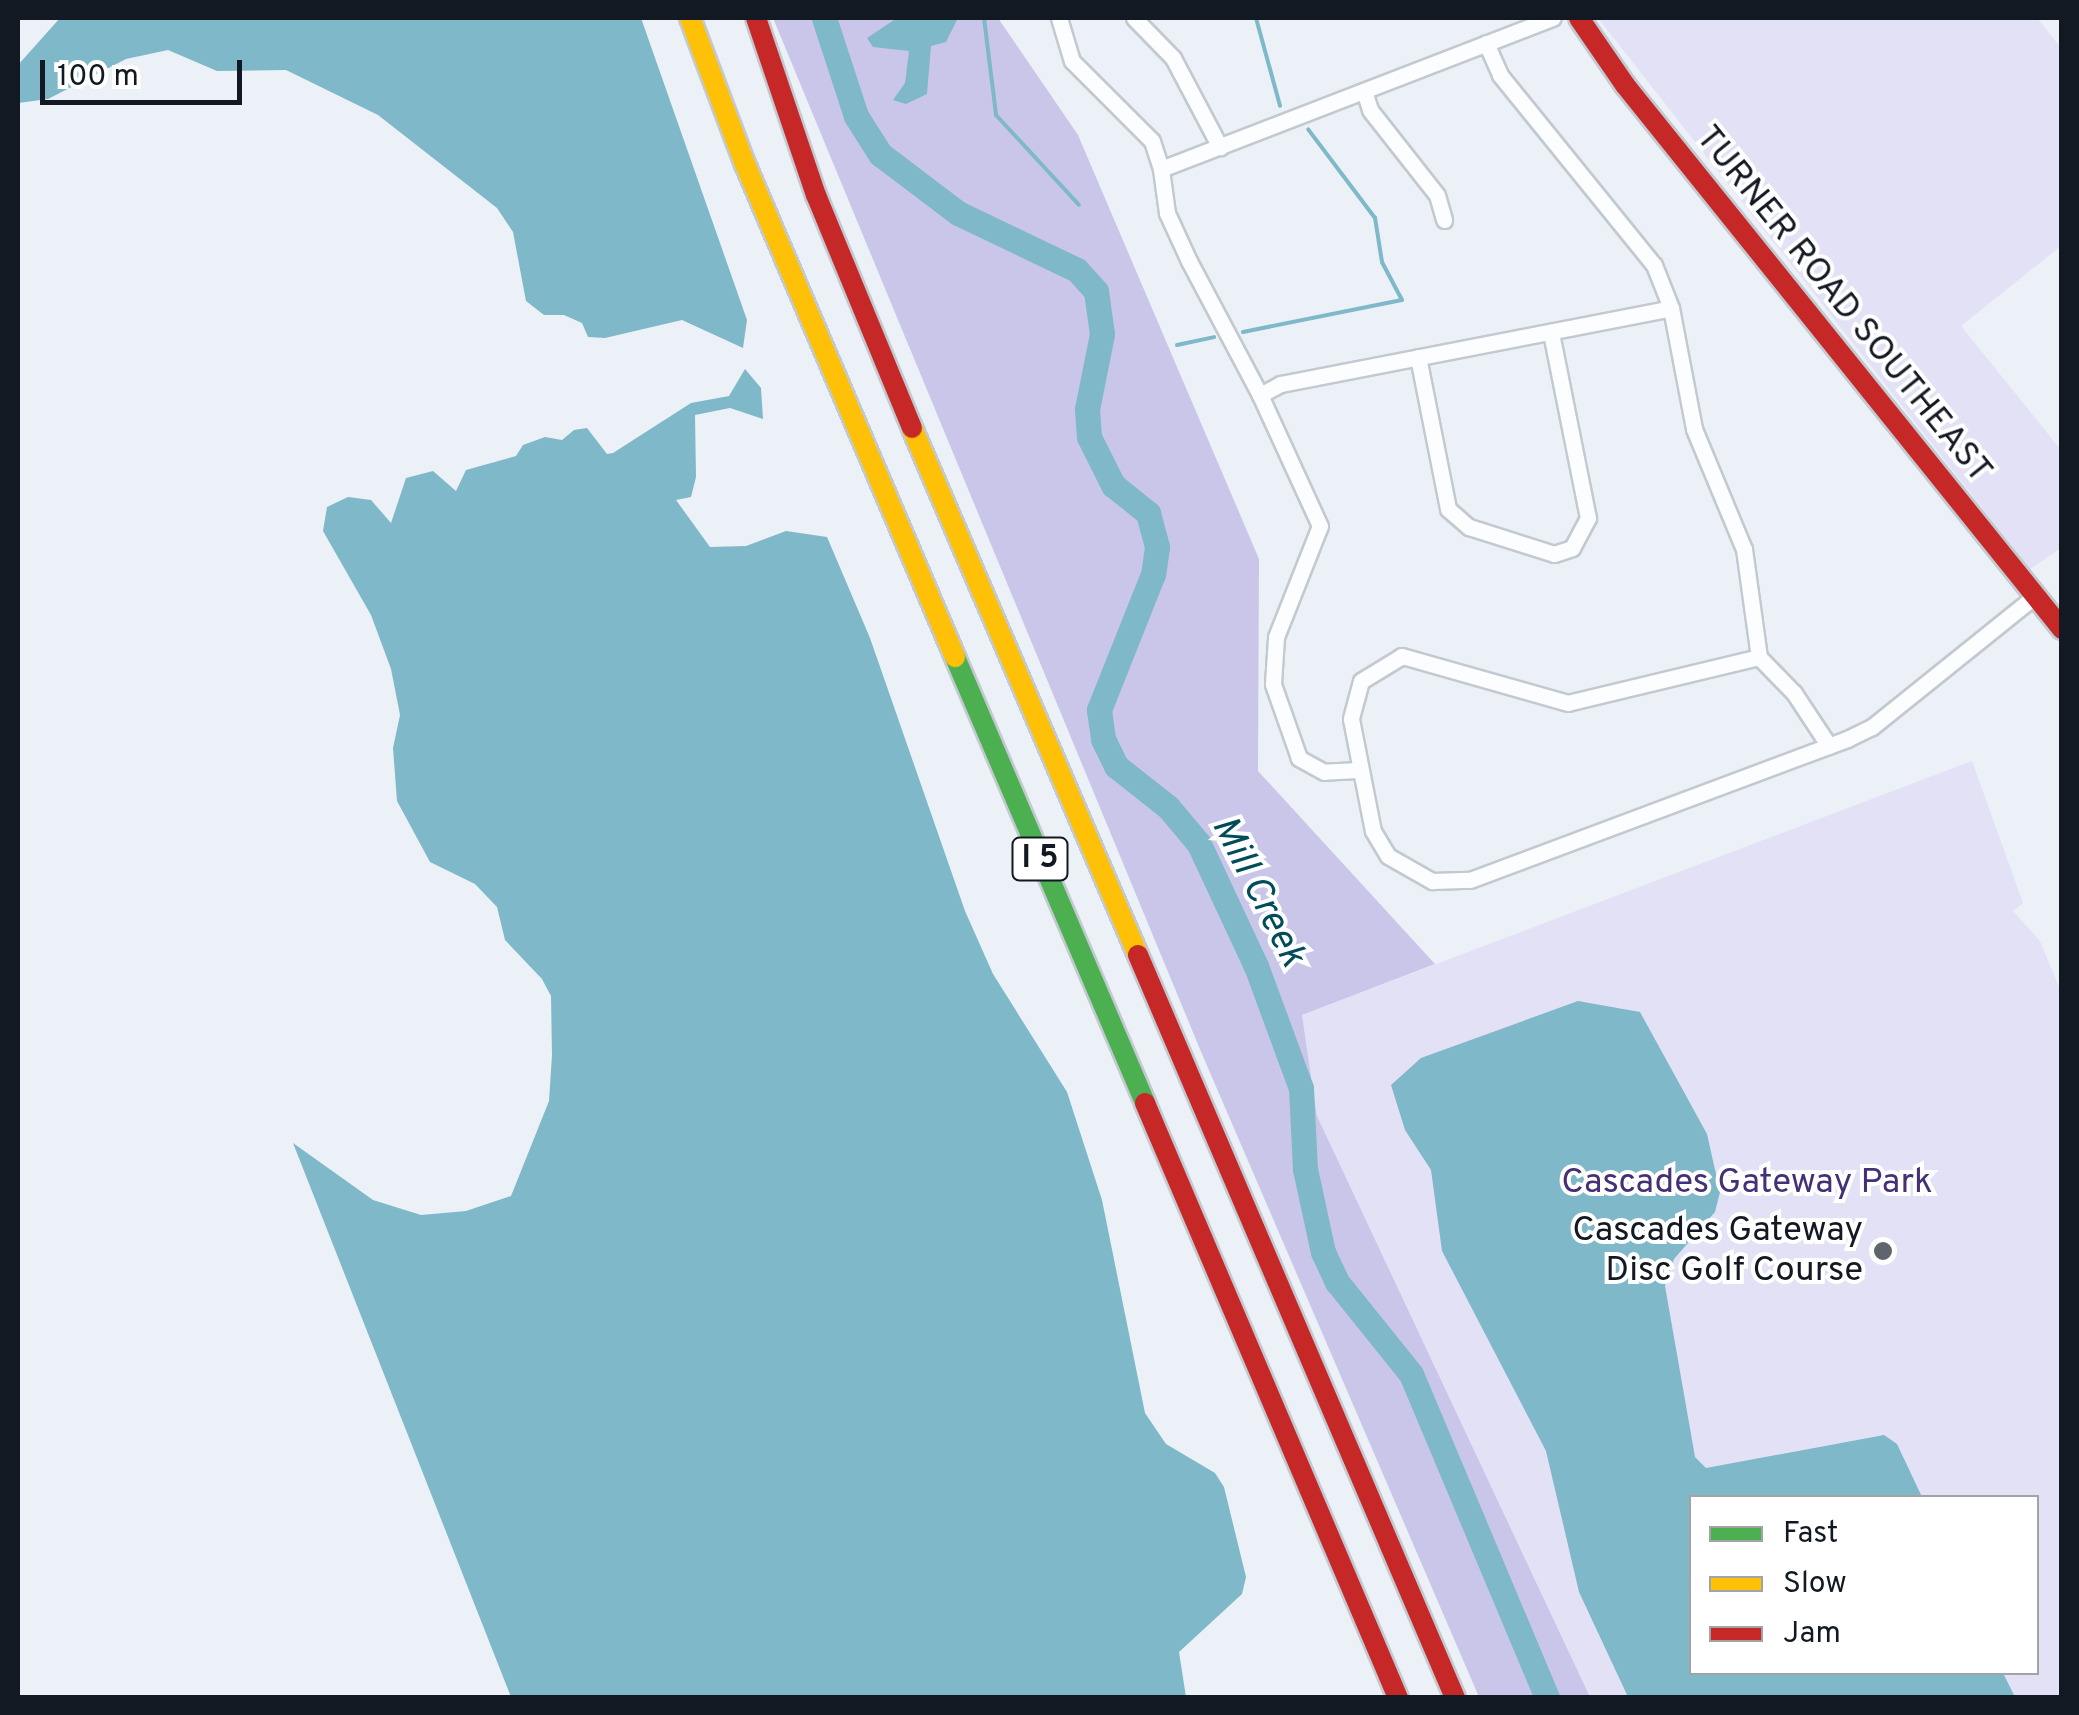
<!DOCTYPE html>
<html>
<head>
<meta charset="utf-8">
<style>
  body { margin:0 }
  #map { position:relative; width:2079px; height:1715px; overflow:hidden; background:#ebf1f6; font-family:Overpass,sans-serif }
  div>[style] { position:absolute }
  .green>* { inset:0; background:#e2e1f6 }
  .forest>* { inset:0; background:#cac6e9 }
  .water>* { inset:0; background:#7eb8c9 }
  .stream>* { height:4px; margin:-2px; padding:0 2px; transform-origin:2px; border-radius:2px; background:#7eb8c9 }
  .river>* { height:25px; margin:-12.5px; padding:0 12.5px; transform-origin:12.5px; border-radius:12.5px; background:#7eb8c9 }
  .roads { filter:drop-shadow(2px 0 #c3c9d1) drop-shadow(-2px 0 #c3c9d1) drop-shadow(0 2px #c3c9d1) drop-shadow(0 -2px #c3c9d1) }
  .street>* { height:15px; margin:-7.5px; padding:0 7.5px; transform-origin:7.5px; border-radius:7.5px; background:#fcfdfe }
  .fast>* { height:20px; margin:-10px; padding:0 10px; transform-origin:10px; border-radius:10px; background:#4caf50 }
  .slow>* { height:20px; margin:-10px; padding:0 10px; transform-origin:10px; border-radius:10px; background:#ffc107 }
  .jam>* { height:20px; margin:-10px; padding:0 10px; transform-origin:10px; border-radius:10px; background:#c62828 }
  .dots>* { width:28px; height:28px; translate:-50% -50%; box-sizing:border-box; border:5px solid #fff; border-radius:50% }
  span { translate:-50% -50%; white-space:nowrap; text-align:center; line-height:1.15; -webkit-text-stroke:8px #fff; paint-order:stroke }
  .shield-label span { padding:2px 8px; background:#fff; border:2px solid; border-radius:8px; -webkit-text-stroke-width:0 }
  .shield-label { font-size:32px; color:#121923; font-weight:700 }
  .street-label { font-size:35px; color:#121923 }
  .park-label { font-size:35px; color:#443076 }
  .poi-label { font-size:35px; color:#121923 }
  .right { translate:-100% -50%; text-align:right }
  .water-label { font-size:38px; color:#004c5b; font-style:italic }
  .frame { position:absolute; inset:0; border:20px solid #121923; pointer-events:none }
  .legend { position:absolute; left:1689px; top:1495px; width:350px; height:180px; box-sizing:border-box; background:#fff; border:2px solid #a0a3a7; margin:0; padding:12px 18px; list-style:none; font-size:30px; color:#121923 }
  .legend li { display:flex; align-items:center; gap:20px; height:50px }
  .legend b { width:50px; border:2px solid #a0a3a7 }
  .scale { position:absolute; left:40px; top:60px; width:202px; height:45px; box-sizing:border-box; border:5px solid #121923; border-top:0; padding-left:12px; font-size:30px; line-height:35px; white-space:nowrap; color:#121923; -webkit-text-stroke:8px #fff; paint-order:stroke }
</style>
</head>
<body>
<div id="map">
  <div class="green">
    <div style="clip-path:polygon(1598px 18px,2037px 18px,2061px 48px,2061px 246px,1961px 326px,2061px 450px,2061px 548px,2030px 569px)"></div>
    <div style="clip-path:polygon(evenodd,1972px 761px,2023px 903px,2013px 911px,2040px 941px,2061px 992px,2061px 1697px,1590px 1697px,1317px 1116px,1302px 1015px,1972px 761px,1692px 1498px,2036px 1498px,2036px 1672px,1692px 1672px,1692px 1498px)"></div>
  </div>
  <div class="forest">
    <div style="clip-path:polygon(773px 18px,998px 18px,1078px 135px,1259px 559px,1258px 771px,1435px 964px,1302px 1015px,1317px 1116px,1590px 1697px,1479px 1697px,1202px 1054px)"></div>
  </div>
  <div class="water">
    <div style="clip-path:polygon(60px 18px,641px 18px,747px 320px,743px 348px,682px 320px,605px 338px,588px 337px,582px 323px,564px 315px,544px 315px,526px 301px,513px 232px,497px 208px,378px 115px,286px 70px,217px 71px,168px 50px,126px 59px,48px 99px,18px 103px,18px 65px)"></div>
    <div style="clip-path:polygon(897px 18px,958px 18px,946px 42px,931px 46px,927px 94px,906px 104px,893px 100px,905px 83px,909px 51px,873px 47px,867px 38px)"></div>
    <div style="clip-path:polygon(745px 369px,761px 388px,763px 419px,730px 408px,695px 415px,696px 477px,691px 497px,676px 500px,710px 547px,746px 546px,786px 531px,827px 537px,870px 638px,965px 911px,993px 974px,1067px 1092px,1102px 1200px,1145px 1413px,1166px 1444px,1215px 1473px,1224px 1487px,1246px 1577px,1242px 1594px,1179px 1652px,1186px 1697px,511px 1697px,293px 1143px,373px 1200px,421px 1215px,466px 1211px,511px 1196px,549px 1101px,552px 1055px,551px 996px,542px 979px,505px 940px,497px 907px,475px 884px,430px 862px,397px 801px,393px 748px,400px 715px,391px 669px,371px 615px,323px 531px,327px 507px,348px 497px,371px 500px,391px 523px,406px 478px,433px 471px,456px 491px,466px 470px,516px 456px,523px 445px,545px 437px,562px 440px,574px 430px,587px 428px,607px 454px,613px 453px,691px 403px,729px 396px)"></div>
    <div style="clip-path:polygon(1578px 1001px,1640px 1012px,1707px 1134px,1720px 1192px,1715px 1212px,1674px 1259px,1665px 1286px,1695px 1457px,1706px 1468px,1884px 1435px,1897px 1444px,1922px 1497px,1692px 1498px,1692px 1672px,2003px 1673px,2015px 1697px,1628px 1697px,1579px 1592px,1546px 1451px,1442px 1251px,1431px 1170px,1405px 1130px,1391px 1085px,1421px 1058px)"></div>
  </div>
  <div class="stream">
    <div style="left:984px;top:18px;width:98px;rotate:82.9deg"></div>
    <div style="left:996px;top:115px;width:122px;rotate:47.3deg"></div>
    <div style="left:1256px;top:18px;width:91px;rotate:74.7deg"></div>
    <div style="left:1243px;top:332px;width:162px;rotate:-11.4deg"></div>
    <div style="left:1402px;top:300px;width:43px;rotate:-117.8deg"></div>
    <div style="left:1382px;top:262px;width:45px;rotate:-99deg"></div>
    <div style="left:1375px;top:218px;width:111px;rotate:-127deg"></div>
    <div style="left:1177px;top:345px;width:38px;rotate:-12deg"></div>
  </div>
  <div class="river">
    <div style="left:824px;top:18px;width:103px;rotate:71.9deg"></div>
    <div style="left:856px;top:116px;width:45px;rotate:57.7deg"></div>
    <div style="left:880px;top:154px;width:98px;rotate:37.1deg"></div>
    <div style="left:958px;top:213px;width:132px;rotate:25.6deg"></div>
    <div style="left:1077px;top:270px;width:28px;rotate:48deg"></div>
    <div style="left:1096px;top:291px;width:43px;rotate:82.1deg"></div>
    <div style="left:1102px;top:334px;width:76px;rotate:101.3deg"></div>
    <div style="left:1087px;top:409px;width:28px;rotate:86deg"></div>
    <div style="left:1089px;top:437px;width:54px;rotate:63.4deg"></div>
    <div style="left:1113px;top:485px;width:45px;rotate:38.7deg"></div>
    <div style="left:1148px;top:513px;width:35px;rotate:75deg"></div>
    <div style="left:1157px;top:547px;width:27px;rotate:98deg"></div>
    <div style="left:1153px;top:574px;width:146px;rotate:111.7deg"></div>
    <div style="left:1099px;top:710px;width:29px;rotate:82deg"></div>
    <div style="left:1103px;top:739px;width:30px;rotate:64deg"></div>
    <div style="left:1116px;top:766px;width:66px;rotate:38.3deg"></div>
    <div style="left:1168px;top:807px;width:48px;rotate:50deg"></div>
    <div style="left:1199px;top:844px;width:135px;rotate:65deg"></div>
    <div style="left:1256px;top:966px;width:130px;rotate:69.8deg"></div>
    <div style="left:1301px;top:1088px;width:81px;rotate:87.2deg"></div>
    <div style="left:1305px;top:1169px;width:85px;rotate:77.8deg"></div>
    <div style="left:1323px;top:1252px;width:33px;rotate:65deg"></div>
    <div style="left:1337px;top:1282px;width:118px;rotate:51.2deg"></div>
    <div style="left:1411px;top:1374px;width:351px;rotate:67.2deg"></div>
  </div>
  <div class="roads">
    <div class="street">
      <div style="left:1059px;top:18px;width:45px;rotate:73.2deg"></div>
      <div style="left:1072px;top:61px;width:113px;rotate:45deg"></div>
      <div style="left:1152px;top:141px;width:29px;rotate:72deg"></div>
      <div style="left:1134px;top:18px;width:56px;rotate:45.7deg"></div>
      <div style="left:1173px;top:58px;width:101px;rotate:62.2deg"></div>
      <div style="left:1486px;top:43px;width:35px;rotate:66deg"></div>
      <div style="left:1500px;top:75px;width:245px;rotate:51deg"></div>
      <div style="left:1654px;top:265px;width:46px;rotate:68.4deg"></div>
      <div style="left:1364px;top:91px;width:20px;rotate:72deg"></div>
      <div style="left:1370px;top:110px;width:108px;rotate:51.8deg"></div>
      <div style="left:1437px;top:195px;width:26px;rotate:74deg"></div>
      <div style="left:1418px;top:357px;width:155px;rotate:78.8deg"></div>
      <div style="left:1448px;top:509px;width:28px;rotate:41deg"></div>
      <div style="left:1469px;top:527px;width:89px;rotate:17.6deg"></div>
      <div style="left:1554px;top:554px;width:19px;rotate:-18deg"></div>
      <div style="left:1572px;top:548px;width:34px;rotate:-62deg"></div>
      <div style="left:1588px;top:518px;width:190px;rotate:-101.3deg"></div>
      <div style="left:1260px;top:395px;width:152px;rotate:-117.9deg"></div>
      <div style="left:1189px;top:261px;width:53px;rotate:-114.6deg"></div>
      <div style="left:1167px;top:213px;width:44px;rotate:-97.8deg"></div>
      <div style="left:1161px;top:169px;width:420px;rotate:-21.1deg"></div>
      <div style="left:1829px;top:746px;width:64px;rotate:-123.4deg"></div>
      <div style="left:1794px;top:693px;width:50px;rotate:-134.2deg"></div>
      <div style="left:1759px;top:657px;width:196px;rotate:166.5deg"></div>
      <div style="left:1568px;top:703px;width:173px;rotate:-164.2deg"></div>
      <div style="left:1402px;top:656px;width:48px;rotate:148.6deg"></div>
      <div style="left:1361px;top:681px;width:39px;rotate:105deg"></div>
      <div style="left:1351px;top:719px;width:114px;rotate:78.9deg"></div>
      <div style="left:1373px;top:831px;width:29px;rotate:59deg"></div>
      <div style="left:1388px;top:856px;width:51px;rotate:29.6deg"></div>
      <div style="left:1432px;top:881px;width:38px;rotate:-2deg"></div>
      <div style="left:1470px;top:880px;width:403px;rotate:-20.5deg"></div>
      <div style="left:1847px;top:739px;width:28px;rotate:-26deg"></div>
      <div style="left:1872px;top:727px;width:209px;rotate:-38.8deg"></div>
      <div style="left:1358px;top:770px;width:34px;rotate:177deg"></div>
      <div style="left:1324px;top:772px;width:29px;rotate:-151deg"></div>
      <div style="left:1299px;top:758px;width:78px;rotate:-109.4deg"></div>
      <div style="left:1273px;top:684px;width:47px;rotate:-86.3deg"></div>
      <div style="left:1276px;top:637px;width:119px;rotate:-68.4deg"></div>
      <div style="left:1320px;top:526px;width:144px;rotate:-114.6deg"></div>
      <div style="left:1260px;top:395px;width:24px;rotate:-28deg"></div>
      <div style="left:1281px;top:384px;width:397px;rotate:-11deg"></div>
      <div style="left:1671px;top:308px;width:123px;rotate:79.2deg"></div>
      <div style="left:1694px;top:429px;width:130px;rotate:67.4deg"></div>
      <div style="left:1744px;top:549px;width:109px;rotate:82.1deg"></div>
    </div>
    <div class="fast">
      <div style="left:955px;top:657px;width:485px;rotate:66.9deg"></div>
    </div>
    <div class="slow">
      <div style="left:690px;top:18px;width:156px;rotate:69.4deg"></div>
      <div style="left:745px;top:164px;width:536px;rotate:66.93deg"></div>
      <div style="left:912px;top:428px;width:573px;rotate:66.79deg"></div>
    </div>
    <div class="jam">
      <div style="left:756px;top:18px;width:187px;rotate:71.3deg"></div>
      <div style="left:816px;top:195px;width:252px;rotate:67.6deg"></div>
      <div style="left:1579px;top:18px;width:81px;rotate:55.5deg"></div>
      <div style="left:1625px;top:85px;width:698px;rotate:51.22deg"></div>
      <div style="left:1138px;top:955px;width:808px;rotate:66.89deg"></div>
      <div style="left:1145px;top:1103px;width:647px;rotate:66.96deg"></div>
    </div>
  </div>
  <div class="dots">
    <div style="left:1883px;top:1251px;background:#5e656d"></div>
  </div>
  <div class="shield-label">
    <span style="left:1040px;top:859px">I 5</span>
  </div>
  <div class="street-label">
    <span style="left:1843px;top:305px;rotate:51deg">TURNER ROAD SOUTHEAST</span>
  </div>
  <div class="park-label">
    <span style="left:1747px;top:1183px">Cascades Gateway Park</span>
  </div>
  <div class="poi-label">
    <span class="right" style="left:1863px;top:1251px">Cascades Gateway<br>Disc Golf Course</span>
  </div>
  <div class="water-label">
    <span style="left:1257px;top:892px;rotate:63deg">Mill Creek</span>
  </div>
  <div class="frame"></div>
  <ul class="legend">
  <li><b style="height:12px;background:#4caf50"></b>Fast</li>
  <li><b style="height:12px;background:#ffc107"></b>Slow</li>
  <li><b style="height:12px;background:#c62828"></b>Jam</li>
  </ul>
  <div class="scale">100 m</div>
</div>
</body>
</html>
